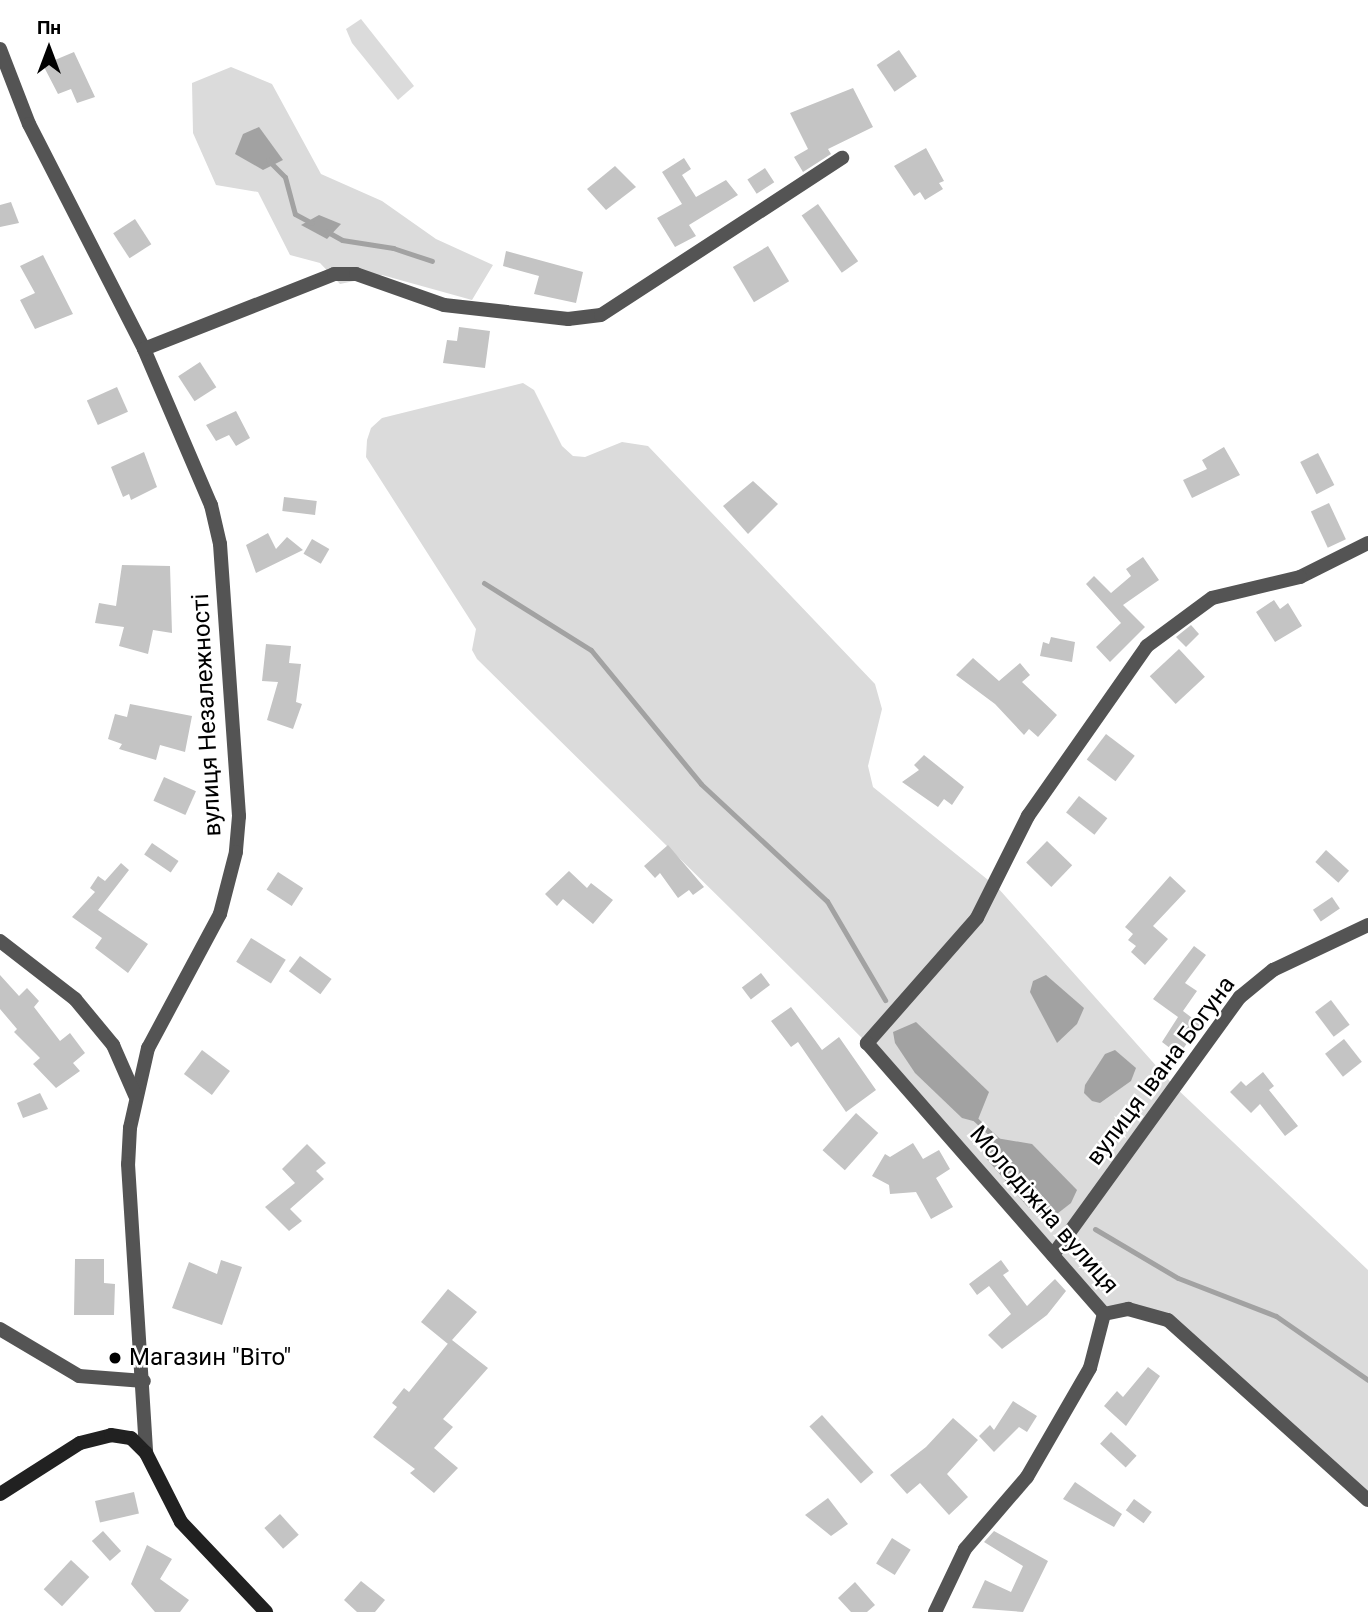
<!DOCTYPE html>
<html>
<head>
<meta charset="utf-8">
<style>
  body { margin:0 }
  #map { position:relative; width:1368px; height:1612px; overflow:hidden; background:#fff; font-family:Roboto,sans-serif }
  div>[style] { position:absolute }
  .green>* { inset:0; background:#dbdbdb }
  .water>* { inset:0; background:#a2a2a2 }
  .stream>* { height:5px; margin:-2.5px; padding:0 2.5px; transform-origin:2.5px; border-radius:2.5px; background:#a2a2a2 }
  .building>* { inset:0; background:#c4c4c4; transform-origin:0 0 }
  .street>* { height:14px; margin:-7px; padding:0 7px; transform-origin:7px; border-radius:7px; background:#545454 }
  .secondary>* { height:14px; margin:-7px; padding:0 7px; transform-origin:7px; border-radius:7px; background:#212121 }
  .dots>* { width:19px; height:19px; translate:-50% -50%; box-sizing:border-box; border:4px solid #fff; border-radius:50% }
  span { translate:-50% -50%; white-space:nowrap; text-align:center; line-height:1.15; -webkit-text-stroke:5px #fff; paint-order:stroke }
  .street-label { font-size:24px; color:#000 }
  .poi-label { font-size:24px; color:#000 }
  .left { translate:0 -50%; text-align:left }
  .north { position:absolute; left:14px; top:14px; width:70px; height:70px; -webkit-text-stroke:5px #fff; paint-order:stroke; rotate:0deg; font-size:19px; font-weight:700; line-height:28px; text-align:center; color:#000 }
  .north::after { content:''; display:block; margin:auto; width:24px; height:32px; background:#000; clip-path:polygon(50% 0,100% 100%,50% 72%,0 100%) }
</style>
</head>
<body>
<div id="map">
  <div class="green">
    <div style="clip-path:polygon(361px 19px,414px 86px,398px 100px,352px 43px,346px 29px)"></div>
    <div style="clip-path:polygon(231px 67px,272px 84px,321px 174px,382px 201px,436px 239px,493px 265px,472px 300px,382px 275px,340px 284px,320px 263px,290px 255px,258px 192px,216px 185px,193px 133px,192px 83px)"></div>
    <div style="clip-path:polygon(523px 383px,534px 390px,562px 446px,573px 456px,585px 457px,622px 442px,648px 446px,875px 684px,882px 709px,868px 766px,873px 787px,998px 888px,1175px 1087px,1368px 1270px,1368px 1500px,1168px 1320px,1128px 1309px,1104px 1314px,867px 1043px,477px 659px,472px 650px,476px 629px,366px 457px,367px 440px,371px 428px,382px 418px)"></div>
  </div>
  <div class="water">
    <div style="clip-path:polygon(259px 127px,283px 160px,263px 170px,235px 154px,243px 134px)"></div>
    <div style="clip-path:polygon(319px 215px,341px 224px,327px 239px,301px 225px)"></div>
    <div style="clip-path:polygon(1046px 975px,1084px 1008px,1077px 1024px,1057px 1043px,1030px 992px,1033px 981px)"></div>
    <div style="clip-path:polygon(916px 1022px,989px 1092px,977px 1122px,962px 1118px,915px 1073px,895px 1043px,893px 1032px)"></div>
    <div style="clip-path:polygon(1115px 1050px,1136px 1068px,1131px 1081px,1100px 1103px,1092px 1101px,1084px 1093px,1085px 1085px,1105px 1054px)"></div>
    <div style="clip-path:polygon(996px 1138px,1032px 1144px,1077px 1190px,1071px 1203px,1048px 1221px,1027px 1206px,985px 1157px)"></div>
  </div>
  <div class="stream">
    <div style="left:268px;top:160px;width:24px;rotate:45deg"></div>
    <div style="left:285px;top:177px;width:38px;rotate:75deg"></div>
    <div style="left:295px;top:214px;width:19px;rotate:28deg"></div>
    <div style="left:326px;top:231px;width:18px;rotate:29deg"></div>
    <div style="left:342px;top:240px;width:52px;rotate:8.9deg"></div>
    <div style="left:393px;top:248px;width:41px;rotate:18.4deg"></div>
    <div style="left:484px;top:583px;width:126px;rotate:32.1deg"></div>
    <div style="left:591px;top:650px;width:173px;rotate:50.6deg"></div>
    <div style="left:701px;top:784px;width:172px;rotate:42.9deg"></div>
    <div style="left:827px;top:901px;width:115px;rotate:59.6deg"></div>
    <div style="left:974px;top:1118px;width:35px;rotate:43deg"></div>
    <div style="left:1095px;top:1229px;width:96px;rotate:30.6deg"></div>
    <div style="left:1178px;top:1278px;width:105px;rotate:21.2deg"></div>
    <div style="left:1276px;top:1316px;width:112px;rotate:34.8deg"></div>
  </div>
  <div class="building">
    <div style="left:899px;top:50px;width:32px;height:27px;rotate:56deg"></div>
    <div style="clip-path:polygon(74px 52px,95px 97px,77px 103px,71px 89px,58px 94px,43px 65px)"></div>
    <div style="clip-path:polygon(853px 88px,873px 127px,828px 149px,831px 154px,803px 172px,794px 157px,808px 149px,790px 113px)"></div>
    <div style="clip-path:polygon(926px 148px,944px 181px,939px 183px,943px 189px,925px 200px,920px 192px,914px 196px,894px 166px)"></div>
    <div style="clip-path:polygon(684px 158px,691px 169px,682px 175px,696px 197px,726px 180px,738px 195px,689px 225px,696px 236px,675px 247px,657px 218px,682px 204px,662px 172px)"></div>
    <div style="clip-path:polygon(615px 166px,636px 187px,606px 210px,587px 189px)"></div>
    <div style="left:765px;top:168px;width:17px;height:21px;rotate:57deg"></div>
    <div style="clip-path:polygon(11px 202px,19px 223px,0 227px,0 205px)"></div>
    <div style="left:818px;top:204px;width:70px;height:20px;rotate:55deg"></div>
    <div style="left:135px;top:219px;width:30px;height:26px;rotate:57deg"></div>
    <div style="left:768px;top:246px;width:41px;height:41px;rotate:59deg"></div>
    <div style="clip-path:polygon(506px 251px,583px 272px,576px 303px,534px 294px,539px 276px,503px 266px)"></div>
    <div style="clip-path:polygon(43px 255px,73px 314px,35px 329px,20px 300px,35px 293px,20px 266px)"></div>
    <div style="clip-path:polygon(459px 327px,490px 331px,485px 368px,443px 363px,447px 340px,457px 341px)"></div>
    <div style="left:200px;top:362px;width:30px;height:26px;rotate:57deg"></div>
    <div style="left:117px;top:387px;width:27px;height:33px;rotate:66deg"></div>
    <div style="clip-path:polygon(236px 411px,250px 438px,236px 446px,229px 435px,216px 441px,206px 425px)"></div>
    <div style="clip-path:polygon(1224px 447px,1240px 475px,1192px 498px,1183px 480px,1207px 469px,1202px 460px)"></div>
    <div style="clip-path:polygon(144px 452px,157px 487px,131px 500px,129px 494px,123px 497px,111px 467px)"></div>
    <div style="left:1318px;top:453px;width:36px;height:20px;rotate:63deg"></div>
    <div style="clip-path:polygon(753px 481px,778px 504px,748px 534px,723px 506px)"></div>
    <div style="left:284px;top:497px;width:33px;height:14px;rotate:7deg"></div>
    <div style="left:1329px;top:503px;width:40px;height:20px;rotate:65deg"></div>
    <div style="clip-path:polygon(268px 533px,276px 549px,287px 537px,303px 550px,256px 573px,246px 545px)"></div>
    <div style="left:312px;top:539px;width:20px;height:17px;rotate:30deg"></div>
    <div style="clip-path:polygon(1143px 557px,1159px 580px,1123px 605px,1145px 627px,1110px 662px,1096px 647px,1121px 623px,1086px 584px,1094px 576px,1111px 593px,1131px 576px,1126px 569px)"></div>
    <div style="clip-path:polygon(122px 565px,170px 566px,172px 633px,153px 630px,148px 654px,119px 646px,124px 627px,95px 623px,99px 603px,116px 606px)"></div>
    <div style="clip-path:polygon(1274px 600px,1280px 609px,1288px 603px,1302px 626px,1275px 642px,1256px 612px)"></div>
    <div style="clip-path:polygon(1191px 625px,1199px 634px,1186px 647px,1176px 637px)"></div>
    <div style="clip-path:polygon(1051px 637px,1075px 642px,1072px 662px,1040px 656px,1043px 642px,1049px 644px)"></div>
    <div style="clip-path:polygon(266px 644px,291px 646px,289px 663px,301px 664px,296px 702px,302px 704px,293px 729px,267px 720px,278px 682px,262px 681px)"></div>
    <div style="left:1179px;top:649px;width:38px;height:40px;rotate:47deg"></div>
    <div style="clip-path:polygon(973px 658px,999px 681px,1020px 663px,1030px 675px,1022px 682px,1057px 715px,1038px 737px,1029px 729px,1024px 735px,995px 704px,956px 675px)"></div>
    <div style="clip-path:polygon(130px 704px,192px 716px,185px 752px,160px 745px,156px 760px,119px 749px,122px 744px,108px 739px,115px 714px,127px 717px)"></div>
    <div style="left:1106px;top:734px;width:36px;height:32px;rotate:37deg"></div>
    <div style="clip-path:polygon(924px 755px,964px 787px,952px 805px,944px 799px,938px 807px,902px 782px,919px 770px,914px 765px)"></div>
    <div style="left:164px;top:777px;width:35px;height:26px;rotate:24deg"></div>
    <div style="left:1079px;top:796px;width:36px;height:21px;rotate:38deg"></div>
    <div style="left:1047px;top:841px;width:35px;height:30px;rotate:44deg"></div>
    <div style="left:152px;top:843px;width:32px;height:14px;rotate:34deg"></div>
    <div style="clip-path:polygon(668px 845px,704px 887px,693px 895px,689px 890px,678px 898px,660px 873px,655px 878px,644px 866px)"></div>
    <div style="left:1326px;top:850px;width:31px;height:16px;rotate:42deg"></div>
    <div style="clip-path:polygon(121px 863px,129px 870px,98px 910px,148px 944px,128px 973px,95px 948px,102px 938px,72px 917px,95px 892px,90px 888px,98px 876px,105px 881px)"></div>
    <div style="clip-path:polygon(569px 871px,587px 888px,591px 883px,613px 900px,593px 924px,563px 899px,557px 906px,545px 894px)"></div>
    <div style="left:278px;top:872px;width:30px;height:21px;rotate:33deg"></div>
    <div style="clip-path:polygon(1170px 876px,1186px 891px,1153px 926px,1168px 939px,1145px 965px,1131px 952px,1136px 946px,1128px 940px,1133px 934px,1125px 927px)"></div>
    <div style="left:1332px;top:897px;width:14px;height:23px;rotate:56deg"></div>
    <div style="left:251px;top:938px;width:41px;height:28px;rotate:32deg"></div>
    <div style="clip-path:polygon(1194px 946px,1206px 955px,1185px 983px,1197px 991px,1183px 1011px,1200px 1024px,1179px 1055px,1162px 1042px,1178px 1017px,1153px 999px)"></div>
    <div style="left:300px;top:956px;width:39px;height:19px;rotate:36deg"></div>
    <div style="left:761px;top:973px;width:15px;height:24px;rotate:53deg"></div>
    <div style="clip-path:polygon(0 975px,19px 996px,27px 988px,39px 1001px,34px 1007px,60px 1041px,70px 1033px,85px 1053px,73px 1063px,80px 1071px,56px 1088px,33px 1064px,40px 1058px,14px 1032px,17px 1029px,0 1009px)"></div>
    <div style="left:1331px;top:1000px;width:31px;height:20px;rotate:53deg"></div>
    <div style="clip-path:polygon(791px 1007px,822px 1050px,839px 1037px,876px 1090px,846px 1112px,798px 1042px,791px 1047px,771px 1021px)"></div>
    <div style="left:1344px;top:1039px;width:29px;height:24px;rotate:52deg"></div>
    <div style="left:202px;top:1050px;width:35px;height:30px;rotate:37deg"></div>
    <div style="clip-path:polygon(1263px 1072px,1274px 1086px,1269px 1090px,1298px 1126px,1285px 1136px,1260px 1104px,1251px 1113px,1230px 1092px,1241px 1081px,1246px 1086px)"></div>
    <div style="clip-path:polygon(40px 1093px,48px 1109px,23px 1118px,17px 1103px)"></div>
    <div style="left:856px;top:1113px;width:30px;height:50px;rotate:42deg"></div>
    <div style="clip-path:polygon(913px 1143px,923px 1159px,939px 1150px,950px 1169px,936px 1178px,953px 1207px,931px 1219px,916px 1192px,890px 1194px,889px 1185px,872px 1176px,885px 1154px,890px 1157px)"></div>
    <div style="clip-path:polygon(307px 1144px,326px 1163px,316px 1171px,324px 1179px,290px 1209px,302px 1221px,289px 1231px,265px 1207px,295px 1183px,282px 1169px)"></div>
    <div style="clip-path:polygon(75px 1259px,104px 1259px,104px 1283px,115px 1284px,114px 1315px,74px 1315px)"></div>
    <div style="clip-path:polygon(221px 1260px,242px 1267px,222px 1325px,172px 1308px,189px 1262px,217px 1274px)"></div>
    <div style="clip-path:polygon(1001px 1260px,1009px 1271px,1003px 1275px,1027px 1306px,1055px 1279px,1066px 1291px,1047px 1315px,1002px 1349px,988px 1335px,1011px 1314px,989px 1286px,977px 1295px,969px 1284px)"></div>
    <div style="clip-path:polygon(448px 1289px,477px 1312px,452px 1340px,488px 1368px,443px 1419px,453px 1427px,434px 1448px,458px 1468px,434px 1493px,410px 1473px,415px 1469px,373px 1437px,397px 1407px,392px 1403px,404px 1388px,409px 1392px,450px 1341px,448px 1344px,421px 1322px)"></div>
    <div style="clip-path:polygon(1148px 1367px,1160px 1376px,1126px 1426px,1104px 1406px,1117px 1391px,1123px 1397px)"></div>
    <div style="clip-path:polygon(1013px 1401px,1037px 1416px,1027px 1432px,1019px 1427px,994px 1452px,979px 1436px,990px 1425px,994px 1430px)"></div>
    <div style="left:822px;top:1415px;width:77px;height:17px;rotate:48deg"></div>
    <div style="clip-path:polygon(953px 1418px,978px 1440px,947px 1474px,968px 1497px,949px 1515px,920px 1483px,907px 1494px,890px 1475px,926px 1447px)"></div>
    <div style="left:1111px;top:1432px;width:35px;height:16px;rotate:43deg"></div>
    <div style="clip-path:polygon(1075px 1482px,1122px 1514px,1114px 1527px,1063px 1499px)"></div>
    <div style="left:134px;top:1492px;width:22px;height:40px;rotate:77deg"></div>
    <div style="clip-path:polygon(828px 1498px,848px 1524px,831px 1536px,805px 1515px)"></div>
    <div style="left:1134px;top:1499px;width:22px;height:14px;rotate:36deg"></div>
    <div style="left:280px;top:1514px;width:28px;height:21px;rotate:48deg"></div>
    <div style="left:103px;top:1531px;width:27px;height:15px;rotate:48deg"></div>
    <div style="clip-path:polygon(994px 1531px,1048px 1561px,1023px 1612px,972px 1608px,985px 1580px,1011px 1592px,1023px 1566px,984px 1542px)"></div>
    <div style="left:892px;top:1538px;width:22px;height:30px;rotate:32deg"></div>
    <div style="clip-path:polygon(147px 1545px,172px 1559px,160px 1579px,189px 1600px,180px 1612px,155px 1612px,131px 1584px)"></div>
    <div style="left:71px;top:1560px;width:25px;height:40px;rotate:43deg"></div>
    <div style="clip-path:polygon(361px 1581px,385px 1600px,375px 1612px,357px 1612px,344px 1600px)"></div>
    <div style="clip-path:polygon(855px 1582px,875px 1605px,867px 1612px,851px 1612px,838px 1598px)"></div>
  </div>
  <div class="street">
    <div style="left:0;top:49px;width:80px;rotate:68.9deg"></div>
    <div style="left:29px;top:124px;width:253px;rotate:62.9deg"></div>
    <div style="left:144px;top:349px;width:170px;rotate:66.8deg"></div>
    <div style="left:211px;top:505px;width:40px;rotate:77deg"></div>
    <div style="left:220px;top:544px;width:273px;rotate:86deg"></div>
    <div style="left:239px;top:816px;width:36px;rotate:95deg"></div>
    <div style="left:236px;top:852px;width:64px;rotate:104.5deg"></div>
    <div style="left:220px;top:914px;width:152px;rotate:118.2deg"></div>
    <div style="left:148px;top:1048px;width:82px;rotate:102.7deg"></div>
    <div style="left:130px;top:1128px;width:36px;rotate:93deg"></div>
    <div style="left:128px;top:1164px;width:290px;rotate:86.4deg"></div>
    <div style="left:144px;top:349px;width:204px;rotate:-21.5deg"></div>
    <div style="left:334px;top:274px;width:22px"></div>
    <div style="left:356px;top:274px;width:93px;rotate:19.4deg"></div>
    <div style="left:444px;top:305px;width:125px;rotate:6.4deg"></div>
    <div style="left:568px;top:319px;width:33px;rotate:-7deg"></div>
    <div style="left:601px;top:315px;width:288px;rotate:-33.1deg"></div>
    <div style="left:1368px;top:543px;width:76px;rotate:153.4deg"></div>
    <div style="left:1300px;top:577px;width:90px;rotate:166.6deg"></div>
    <div style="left:1212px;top:598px;width:81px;rotate:143.6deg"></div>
    <div style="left:1147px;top:646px;width:208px;rotate:125deg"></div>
    <div style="left:1028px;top:816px;width:114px;rotate:116.6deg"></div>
    <div style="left:977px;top:918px;width:167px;rotate:131.3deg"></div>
    <div style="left:867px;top:1043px;width:360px;rotate:48.8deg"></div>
    <div style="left:1104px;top:1314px;width:25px;rotate:-12deg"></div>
    <div style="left:1128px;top:1309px;width:41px;rotate:15.4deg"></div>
    <div style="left:1168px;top:1320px;width:269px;rotate:42deg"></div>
    <div style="left:0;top:941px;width:95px;rotate:37.7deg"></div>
    <div style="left:75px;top:999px;width:60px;rotate:50.4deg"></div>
    <div style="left:113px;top:1045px;width:55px;rotate:66.3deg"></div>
    <div style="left:1053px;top:1255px;width:319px;rotate:-54.1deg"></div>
    <div style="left:1240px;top:997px;width:43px;rotate:-39.3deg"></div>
    <div style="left:1273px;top:970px;width:105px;rotate:-25.3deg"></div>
    <div style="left:0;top:1329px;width:92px;rotate:30.7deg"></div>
    <div style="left:79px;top:1376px;width:65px;rotate:4.4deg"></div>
    <div style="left:935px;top:1612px;width:70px;rotate:-64.5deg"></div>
    <div style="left:965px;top:1549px;width:95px;rotate:-49.3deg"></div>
    <div style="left:1027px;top:1477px;width:126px;rotate:-60deg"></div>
    <div style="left:1090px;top:1368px;width:56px;rotate:-75.5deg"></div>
  </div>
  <div class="secondary">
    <div style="left:0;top:1494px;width:95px;rotate:-32.5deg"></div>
    <div style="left:80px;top:1443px;width:32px;rotate:-14deg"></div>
    <div style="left:111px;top:1435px;width:20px;rotate:9deg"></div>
    <div style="left:131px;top:1438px;width:21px;rotate:45deg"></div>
    <div style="left:146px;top:1453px;width:77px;rotate:63.1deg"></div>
    <div style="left:181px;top:1522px;width:124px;rotate:46.6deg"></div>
  </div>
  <div class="dots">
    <div style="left:115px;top:1358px;background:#000"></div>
  </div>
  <div class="street-label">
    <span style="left:207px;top:715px;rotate:-93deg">вулиця Незалежності</span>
    <span style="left:1161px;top:1071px;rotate:-53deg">вулиця Івана Богуна</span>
    <span style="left:1044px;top:1210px;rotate:49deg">Молодіжна вулиця</span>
  </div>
  <div class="poi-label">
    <span class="left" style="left:129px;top:1358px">Магазин "Віто"</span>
  </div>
  <div class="north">Пн</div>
</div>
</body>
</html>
